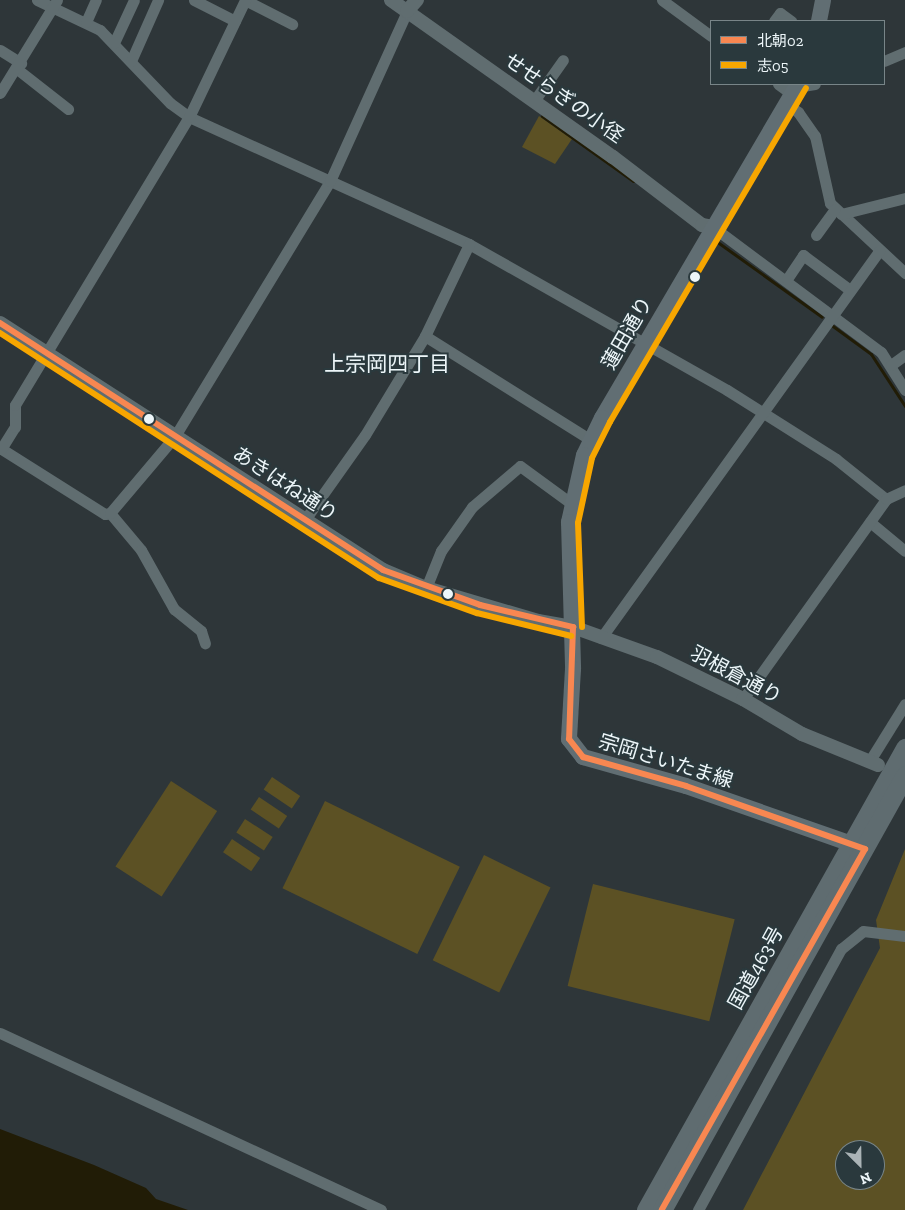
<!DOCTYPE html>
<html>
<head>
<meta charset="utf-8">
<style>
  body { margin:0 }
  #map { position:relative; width:905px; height:1210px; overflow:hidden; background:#2e3639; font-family:"Zilla Slab","Noto Sans JP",serif }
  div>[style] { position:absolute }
  .green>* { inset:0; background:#5c5124; transform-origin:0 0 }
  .water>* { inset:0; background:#211c06 }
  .stream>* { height:3px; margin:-1.5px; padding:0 1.5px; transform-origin:1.5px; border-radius:1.5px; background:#211c06 }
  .minor>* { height:11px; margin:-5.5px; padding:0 5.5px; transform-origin:5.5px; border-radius:5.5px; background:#606d70 }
  .tertiary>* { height:14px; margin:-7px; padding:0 7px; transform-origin:7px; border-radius:7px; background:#606d70 }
  .secondary>* { height:16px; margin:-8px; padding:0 8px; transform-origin:8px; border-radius:8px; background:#616e73 }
  .trunk>* { height:19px; margin:-9.5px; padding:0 9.5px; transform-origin:9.5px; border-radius:9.5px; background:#5f6c70 }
  .bus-1>* { height:6px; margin:-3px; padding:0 3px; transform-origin:3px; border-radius:3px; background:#f88751 }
  .bus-2>* { height:6px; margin:-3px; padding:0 3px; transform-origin:3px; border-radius:3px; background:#f7a600 }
  .dots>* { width:14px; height:14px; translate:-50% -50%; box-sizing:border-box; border:2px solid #2a393d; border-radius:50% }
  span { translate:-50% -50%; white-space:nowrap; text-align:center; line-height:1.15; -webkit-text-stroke:4px #2a393d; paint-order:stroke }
  .street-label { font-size:20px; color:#edf6f9 }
  .neighbourhood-label { font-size:21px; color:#edf6f9 }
  .legend { position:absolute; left:710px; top:20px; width:175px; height:65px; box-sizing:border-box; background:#2a393d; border:1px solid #788588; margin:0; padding:6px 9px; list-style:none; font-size:15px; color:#edf6f9 }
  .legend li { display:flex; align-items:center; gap:10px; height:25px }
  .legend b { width:25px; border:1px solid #788588 }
  .north { position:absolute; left:835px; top:1140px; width:50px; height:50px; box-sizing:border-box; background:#2a393d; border:1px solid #788588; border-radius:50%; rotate:157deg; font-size:14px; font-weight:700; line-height:20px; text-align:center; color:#edf6f9 }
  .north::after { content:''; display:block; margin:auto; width:18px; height:22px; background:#aab3b6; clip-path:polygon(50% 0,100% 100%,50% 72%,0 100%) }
</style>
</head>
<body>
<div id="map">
  <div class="green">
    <div style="clip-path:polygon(539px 116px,572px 139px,555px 164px,522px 147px)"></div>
    <div style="left:272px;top:777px;width:34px;height:15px;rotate:34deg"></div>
    <div style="left:171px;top:781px;width:55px;height:102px;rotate:33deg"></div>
    <div style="left:259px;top:797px;width:34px;height:15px;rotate:34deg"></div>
    <div style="left:325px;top:801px;width:150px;height:97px;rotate:26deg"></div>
    <div style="left:245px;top:819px;width:33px;height:16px;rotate:33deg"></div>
    <div style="left:232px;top:839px;width:34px;height:16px;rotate:34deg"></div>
    <div style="clip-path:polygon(evenodd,905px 849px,905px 1210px,743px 1210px,880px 948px,876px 920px,905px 849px,845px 1150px,875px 1150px,875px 1180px,845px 1180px,845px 1150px)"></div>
    <div style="left:484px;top:855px;width:74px;height:117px;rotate:26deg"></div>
    <div style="left:593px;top:884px;width:146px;height:105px;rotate:14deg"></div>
  </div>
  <div class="water">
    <div style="clip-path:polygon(0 1129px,94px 1165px,146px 1188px,156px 1199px,188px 1210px,0 1210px)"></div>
  </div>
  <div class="stream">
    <div style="left:542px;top:116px;width:112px;rotate:35.5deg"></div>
    <div style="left:716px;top:241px;width:130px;rotate:35.6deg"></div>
    <div style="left:830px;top:324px;width:51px;rotate:36.2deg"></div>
    <div style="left:871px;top:354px;width:62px;rotate:56.8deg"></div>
  </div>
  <div class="minor">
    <div style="left:37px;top:0;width:70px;rotate:25.5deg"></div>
    <div style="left:100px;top:30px;width:101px;rotate:46.2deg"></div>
    <div style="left:170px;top:103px;width:24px;rotate:36deg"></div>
    <div style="left:189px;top:117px;width:307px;rotate:24.4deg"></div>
    <div style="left:469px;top:244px;width:296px;rotate:29.5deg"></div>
    <div style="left:727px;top:390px;width:129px;rotate:32.3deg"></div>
    <div style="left:836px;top:459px;width:64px;rotate:38.7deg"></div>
    <div style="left:194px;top:0;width:46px;rotate:27.1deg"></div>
    <div style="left:245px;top:0;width:53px;rotate:27.1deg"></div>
    <div style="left:662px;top:0;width:61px;rotate:36.3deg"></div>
    <div style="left:774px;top:21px;width:10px;rotate:-53deg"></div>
    <div style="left:780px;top:13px;width:14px;rotate:36deg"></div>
    <div style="left:86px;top:22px;width:24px;rotate:-66deg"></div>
    <div style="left:114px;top:43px;width:47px;rotate:-65.1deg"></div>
    <div style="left:0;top:50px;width:25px;rotate:32deg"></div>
    <div style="left:131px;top:61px;width:67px;rotate:-66.1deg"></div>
    <div style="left:884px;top:61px;width:23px;rotate:-23deg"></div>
    <div style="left:17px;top:69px;width:65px;rotate:38.1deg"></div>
    <div style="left:778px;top:84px;width:17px;rotate:36deg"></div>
    <div style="left:796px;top:87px;width:19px;rotate:-9deg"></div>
    <div style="left:0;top:93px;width:109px;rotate:-58.5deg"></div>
    <div style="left:534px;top:101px;width:50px;rotate:-54.7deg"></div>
    <div style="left:787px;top:104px;width:14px;rotate:36deg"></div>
    <div style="left:798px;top:112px;width:29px;rotate:55deg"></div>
    <div style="left:815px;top:136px;width:69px;rotate:77.4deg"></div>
    <div style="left:830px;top:203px;width:103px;rotate:43deg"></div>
    <div style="left:841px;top:214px;width:66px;rotate:-14deg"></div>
    <div style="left:713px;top:227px;width:209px;rotate:36.7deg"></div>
    <div style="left:881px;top:352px;width:45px;rotate:57.7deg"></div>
    <div style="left:816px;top:235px;width:32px;rotate:-54deg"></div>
    <div style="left:787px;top:279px;width:29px;rotate:-56deg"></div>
    <div style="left:803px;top:255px;width:59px;rotate:36.7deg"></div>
    <div style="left:425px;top:336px;width:196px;rotate:32.1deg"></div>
    <div style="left:891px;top:365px;width:17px;rotate:-36deg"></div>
    <div style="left:0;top:448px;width:124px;rotate:32.2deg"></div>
    <div style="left:105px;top:514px;width:5px;rotate:-11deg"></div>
    <div style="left:110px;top:513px;width:48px;rotate:50deg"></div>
    <div style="left:141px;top:550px;width:68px;rotate:60.8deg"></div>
    <div style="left:174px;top:609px;width:35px;rotate:39deg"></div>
    <div style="left:201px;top:631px;width:13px;rotate:72deg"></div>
    <div style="left:1px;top:449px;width:26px;rotate:-58deg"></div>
    <div style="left:15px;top:427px;width:22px;rotate:-90deg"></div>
    <div style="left:15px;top:405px;width:336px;rotate:-58.9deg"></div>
    <div style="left:189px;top:117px;width:130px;rotate:-64.4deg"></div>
    <div style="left:110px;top:513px;width:101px;rotate:-49.8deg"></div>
    <div style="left:175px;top:436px;width:298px;rotate:-58.7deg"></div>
    <div style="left:330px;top:181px;width:187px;rotate:-65.6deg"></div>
    <div style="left:304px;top:521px;width:105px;rotate:-54.7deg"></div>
    <div style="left:365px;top:435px;width:116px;rotate:-58.8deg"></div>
    <div style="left:425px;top:336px;width:102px;rotate:-64.4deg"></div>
    <div style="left:870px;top:522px;width:45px;rotate:39.6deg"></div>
    <div style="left:426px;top:588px;width:40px;rotate:-68deg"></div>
    <div style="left:441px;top:551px;width:54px;rotate:-54.8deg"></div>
    <div style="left:472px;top:507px;width:63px;rotate:-40.5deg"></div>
    <div style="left:520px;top:466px;width:64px;rotate:36.2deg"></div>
    <div style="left:601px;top:638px;width:477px;rotate:-54.3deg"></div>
    <div style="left:743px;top:699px;width:246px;rotate:-54.4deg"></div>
    <div style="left:886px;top:499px;width:21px;rotate:-25deg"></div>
    <div style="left:869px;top:762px;width:68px;rotate:-58.2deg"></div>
    <div style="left:0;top:1033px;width:420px;rotate:24.9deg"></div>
    <div style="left:698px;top:1210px;width:298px;rotate:-61.3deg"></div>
    <div style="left:841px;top:949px;width:28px;rotate:-39deg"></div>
    <div style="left:863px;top:931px;width:42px;rotate:6.8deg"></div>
  </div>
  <div class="tertiary">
    <div style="left:391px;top:0;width:272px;rotate:35.3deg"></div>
    <div style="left:613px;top:157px;width:112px;rotate:37.4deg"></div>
    <div style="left:702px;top:225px;width:11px;rotate:10deg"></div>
    <div style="left:407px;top:11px;width:15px;rotate:-48deg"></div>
    <div style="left:0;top:323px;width:456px;rotate:32.8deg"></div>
    <div style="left:383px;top:570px;width:47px;rotate:22.7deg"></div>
    <div style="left:426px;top:588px;width:117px;rotate:16.4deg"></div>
    <div style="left:538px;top:621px;width:36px;rotate:10deg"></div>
    <div style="left:573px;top:627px;width:89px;rotate:19.7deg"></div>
    <div style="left:657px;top:657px;width:96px;rotate:26deg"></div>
    <div style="left:743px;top:699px;width:69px;rotate:30.7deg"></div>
    <div style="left:802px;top:734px;width:82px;rotate:22.2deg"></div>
  </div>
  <div class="secondary">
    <div style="left:819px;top:21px;width:21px;rotate:-79deg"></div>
    <div style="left:798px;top:84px;width:387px;rotate:120.4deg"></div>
    <div style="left:602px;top:418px;width:41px;rotate:115.9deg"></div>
    <div style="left:584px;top:455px;width:69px;rotate:102.6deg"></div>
    <div style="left:569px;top:522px;width:147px;rotate:88.4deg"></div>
    <div style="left:573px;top:669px;width:70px;rotate:93.3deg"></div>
    <div style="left:569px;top:739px;width:23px;rotate:52deg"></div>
    <div style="left:583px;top:757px;width:107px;rotate:15.7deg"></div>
    <div style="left:686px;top:786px;width:188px;rotate:19.3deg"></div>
  </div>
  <div class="trunk">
    <div style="left:646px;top:1210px;width:530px;rotate:-60.72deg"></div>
    <div style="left:662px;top:1210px;width:498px;rotate:-60.8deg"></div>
  </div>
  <div class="bus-1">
    <div style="left:0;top:323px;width:456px;rotate:32.8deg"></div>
    <div style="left:383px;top:570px;width:103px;rotate:19.8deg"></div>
    <div style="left:480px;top:605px;width:96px;rotate:13.3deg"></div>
    <div style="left:573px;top:627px;width:112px;rotate:92deg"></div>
    <div style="left:569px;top:739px;width:23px;rotate:52deg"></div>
    <div style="left:583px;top:757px;width:107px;rotate:15.7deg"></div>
    <div style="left:686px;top:786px;width:190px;rotate:19.4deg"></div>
    <div style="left:865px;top:849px;width:414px;rotate:119.4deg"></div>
  </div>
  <div class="bus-2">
    <div style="left:0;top:333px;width:451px;rotate:32.9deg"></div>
    <div style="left:379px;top:578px;width:104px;rotate:19.7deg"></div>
    <div style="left:477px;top:613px;width:97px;rotate:13.7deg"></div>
    <div style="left:582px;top:627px;width:104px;rotate:-92.2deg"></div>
    <div style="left:578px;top:523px;width:66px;rotate:-77.8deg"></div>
    <div style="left:592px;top:458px;width:40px;rotate:-63.4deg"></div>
    <div style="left:610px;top:422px;width:387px;rotate:-59.6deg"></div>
  </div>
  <div class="dots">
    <div style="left:695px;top:277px;background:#edf6f9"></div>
    <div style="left:149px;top:419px;background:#edf6f9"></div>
    <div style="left:448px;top:594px;background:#edf6f9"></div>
  </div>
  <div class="street-label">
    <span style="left:564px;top:98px;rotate:35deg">せせらぎの小径</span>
    <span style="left:627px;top:333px;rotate:-60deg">蓮田通り</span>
    <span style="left:285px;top:484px;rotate:33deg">あきはね通り</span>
    <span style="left:736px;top:675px;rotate:28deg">羽根倉通り</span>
    <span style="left:666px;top:761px;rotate:17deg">宗岡さいたま線</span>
    <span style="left:756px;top:968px;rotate:-61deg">国道463号</span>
  </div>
  <div class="neighbourhood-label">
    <span style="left:387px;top:364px">上宗岡四丁目</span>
  </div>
  <ul class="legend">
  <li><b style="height:6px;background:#f88751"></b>北朝02</li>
  <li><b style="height:6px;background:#f7a600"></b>志05</li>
  </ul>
  <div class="north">N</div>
</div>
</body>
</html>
